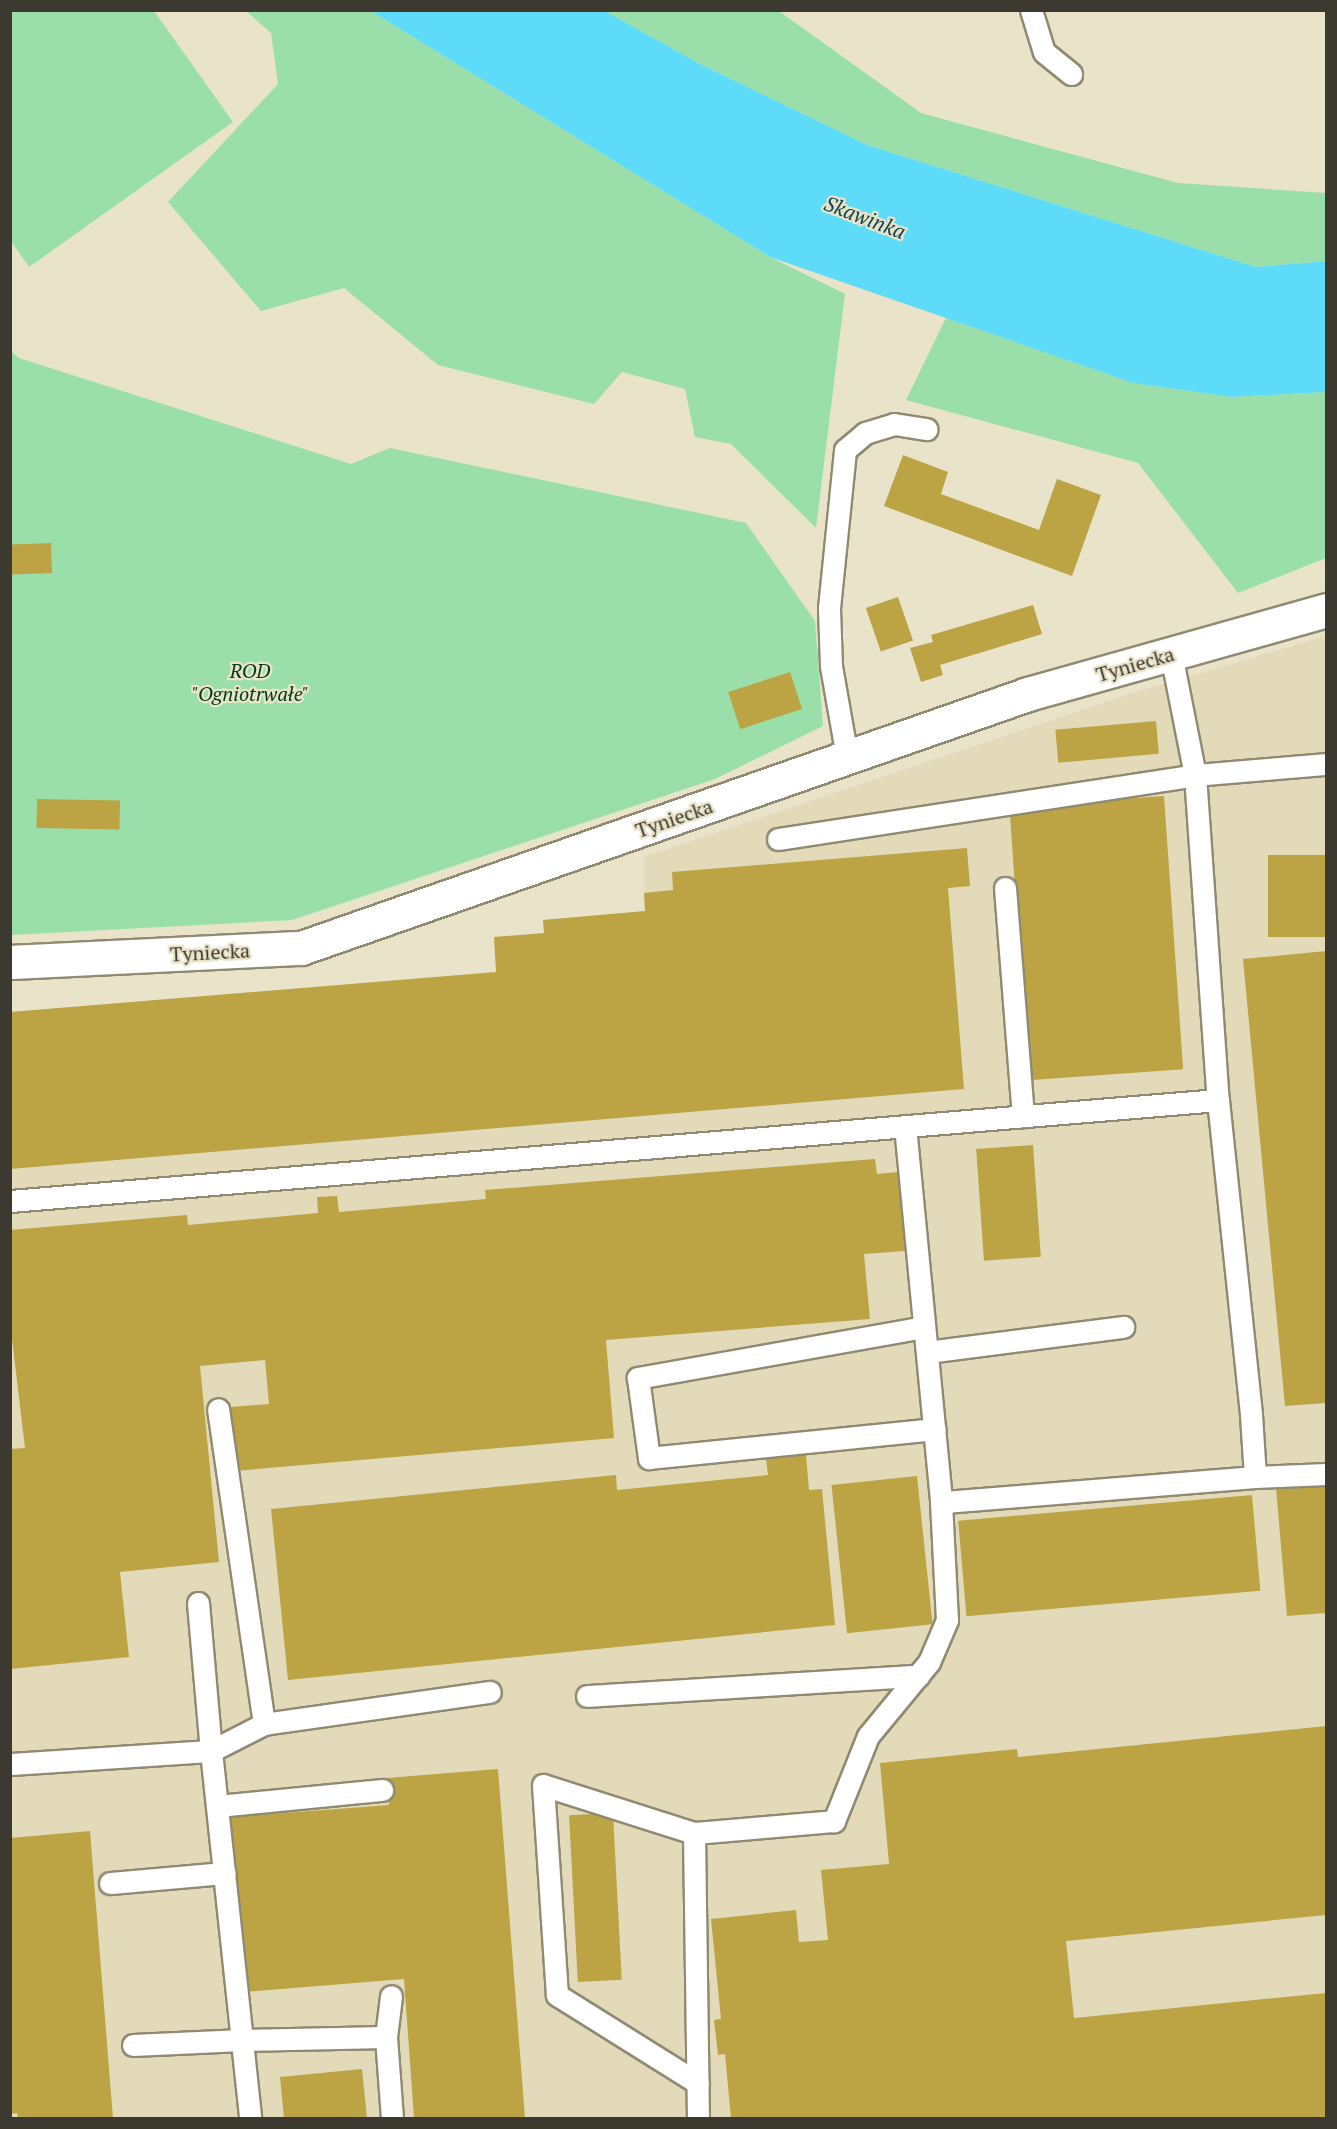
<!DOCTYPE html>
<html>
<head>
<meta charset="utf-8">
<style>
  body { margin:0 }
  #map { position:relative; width:1337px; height:2129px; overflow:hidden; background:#e9e3c9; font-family:"PT Serif",serif }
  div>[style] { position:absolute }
  .built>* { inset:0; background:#e3dab9 }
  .green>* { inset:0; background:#9adfaa }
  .water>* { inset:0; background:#5edbf8 }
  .building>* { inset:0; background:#bca445; transform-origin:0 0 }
  .roads { filter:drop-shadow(2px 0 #908a73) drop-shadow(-2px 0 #908a73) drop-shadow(0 2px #908a73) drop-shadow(0 -2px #908a73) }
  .lane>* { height:21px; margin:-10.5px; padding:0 10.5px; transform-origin:10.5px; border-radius:10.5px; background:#fff }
  .secondary>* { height:33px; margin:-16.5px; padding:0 16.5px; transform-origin:16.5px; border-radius:16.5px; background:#fff }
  span { translate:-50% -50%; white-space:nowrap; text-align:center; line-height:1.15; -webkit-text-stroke:4.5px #e9e3c9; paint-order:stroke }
  .street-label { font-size:20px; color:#3c3a30 }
  .park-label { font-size:20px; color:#00401a; font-style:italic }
  .water-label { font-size:21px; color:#124956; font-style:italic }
  .frame { position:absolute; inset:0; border:12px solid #3c3a30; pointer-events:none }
</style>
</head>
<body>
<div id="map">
  <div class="built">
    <div style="clip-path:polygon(1326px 636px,1326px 2118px,11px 2118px,11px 1012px,496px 972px,494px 937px,544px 933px,543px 920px,645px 911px,644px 857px,1129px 694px)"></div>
  </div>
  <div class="green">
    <div style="clip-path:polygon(10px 11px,154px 11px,233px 122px,29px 267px,11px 241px)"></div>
    <div style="clip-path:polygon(246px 11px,371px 11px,770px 257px,845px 294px,816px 528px,731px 444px,695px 437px,685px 389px,622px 372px,594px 404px,438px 365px,344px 288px,261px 311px,168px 202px,278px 84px,271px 33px)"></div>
    <div style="clip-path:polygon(605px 11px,779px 11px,921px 113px,1178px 183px,1326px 193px,1326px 261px,1256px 267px,867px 145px,700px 64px)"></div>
    <div style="clip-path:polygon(946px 318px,1133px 383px,1232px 397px,1326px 392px,1326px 558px,1238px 593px,1138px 463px,906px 400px)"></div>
    <div style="clip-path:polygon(11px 351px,19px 358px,351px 464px,390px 448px,746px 523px,815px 621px,823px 726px,715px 779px,292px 920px,11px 935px)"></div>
  </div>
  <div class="water">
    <div style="clip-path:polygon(371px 11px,605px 11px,700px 64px,867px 145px,1256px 267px,1326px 261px,1326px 392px,1232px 397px,1133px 383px,770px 257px)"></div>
  </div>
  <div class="building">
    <div style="clip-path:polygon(903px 455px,948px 472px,941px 494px,1039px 530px,1057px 479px,1101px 495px,1072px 576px,884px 506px)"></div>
    <div style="left:51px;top:543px;width:30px;height:40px;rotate:88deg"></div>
    <div style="left:898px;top:597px;width:46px;height:34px;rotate:71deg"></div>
    <div style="clip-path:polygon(1033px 605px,1042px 634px,940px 665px,943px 675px,921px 682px,910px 648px,933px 642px,931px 635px)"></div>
    <div style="left:790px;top:672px;width:39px;height:65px;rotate:72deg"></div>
    <div style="left:1156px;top:721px;width:33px;height:101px;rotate:85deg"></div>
    <div style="left:1164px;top:796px;width:274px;height:155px;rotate:86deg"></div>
    <div style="left:37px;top:799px;width:83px;height:29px;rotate:1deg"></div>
    <div style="clip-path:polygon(967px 848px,970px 886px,948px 888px,964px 1089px,10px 1169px,10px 1012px,496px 972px,494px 937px,544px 933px,543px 920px,645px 911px,644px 893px,673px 890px,672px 872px)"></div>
    <div style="left:1326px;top:855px;width:82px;height:58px;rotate:90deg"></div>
    <div style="clip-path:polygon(1326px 951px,1326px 1403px,1285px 1406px,1243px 959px)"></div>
    <div style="left:1033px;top:1145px;width:112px;height:57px;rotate:86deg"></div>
    <div style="clip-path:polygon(875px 1159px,877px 1174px,898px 1172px,905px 1251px,864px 1254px,870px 1319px,606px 1340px,614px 1438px,235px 1471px,230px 1407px,269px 1404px,265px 1360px,200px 1366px,219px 1562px,120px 1572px,129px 1657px,10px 1669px,10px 1449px,25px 1448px,10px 1322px,10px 1230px,187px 1215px,188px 1225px,318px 1213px,317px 1197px,337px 1196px,339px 1212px,486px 1199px,485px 1190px)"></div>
    <div style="clip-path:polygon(806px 1455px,809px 1490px,822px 1489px,835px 1625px,288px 1680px,271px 1509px,616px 1475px,617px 1490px,768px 1475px,766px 1459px)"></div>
    <div style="left:917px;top:1476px;width:149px;height:86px;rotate:84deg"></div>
    <div style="clip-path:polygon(1326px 1483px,1326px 1613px,1287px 1616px,1276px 1488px)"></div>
    <div style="left:1252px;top:1495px;width:96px;height:295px;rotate:85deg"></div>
    <div style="clip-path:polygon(1326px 1726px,1326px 1915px,1066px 1941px,1074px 2018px,1326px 1993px,1326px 2118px,731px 2118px,725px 2054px,718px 2055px,714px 2020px,721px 2019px,711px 1919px,796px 1910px,799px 1942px,828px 1940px,821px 1870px,889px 1864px,880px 1763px,1017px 1749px,1018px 1757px)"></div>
    <div style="clip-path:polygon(498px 1769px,525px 2118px,414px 2118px,404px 1979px,245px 1992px,231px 1817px,389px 1805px,387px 1778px)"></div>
    <div style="left:613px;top:1813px;width:167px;height:44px;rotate:87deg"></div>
    <div style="clip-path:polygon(90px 1831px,113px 2118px,18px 2118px,17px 2113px,10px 2114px,10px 1838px)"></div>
    <div style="clip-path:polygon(362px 2069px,367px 2118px,284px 2118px,280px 2077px)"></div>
  </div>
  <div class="roads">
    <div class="lane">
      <div style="left:1031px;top:10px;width:44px;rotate:72.8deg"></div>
      <div style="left:1044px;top:52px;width:35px;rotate:39deg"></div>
      <div style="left:1171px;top:654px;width:123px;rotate:78.8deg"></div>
      <div style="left:1195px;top:775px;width:131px;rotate:-4.8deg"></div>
      <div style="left:847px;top:757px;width:92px;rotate:-100deg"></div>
      <div style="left:831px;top:666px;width:58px;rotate:-92deg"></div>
      <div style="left:829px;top:608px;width:159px;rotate:-84.2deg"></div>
      <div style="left:845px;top:450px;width:26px;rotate:-40deg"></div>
      <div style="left:865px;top:433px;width:30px;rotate:-17deg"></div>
      <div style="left:894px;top:424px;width:33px;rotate:9deg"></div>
      <div style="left:778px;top:839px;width:422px;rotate:-8.7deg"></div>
      <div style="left:1195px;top:775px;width:326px;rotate:86deg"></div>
      <div style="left:1005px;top:888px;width:229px;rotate:85.5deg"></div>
      <div style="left:905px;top:1126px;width:378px;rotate:84.5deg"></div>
      <div style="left:10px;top:1201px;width:1212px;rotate:-4.78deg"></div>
      <div style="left:1218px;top:1100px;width:317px;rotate:84deg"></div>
      <div style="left:1251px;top:1415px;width:62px;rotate:86.3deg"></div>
      <div style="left:1255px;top:1477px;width:315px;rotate:175.4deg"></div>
      <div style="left:941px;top:1502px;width:118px;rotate:87.1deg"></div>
      <div style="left:947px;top:1620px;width:46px;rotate:113.2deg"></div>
      <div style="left:929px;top:1662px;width:96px;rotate:129.5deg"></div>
      <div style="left:868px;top:1736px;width:92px;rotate:111.8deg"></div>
      <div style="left:834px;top:1821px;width:141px;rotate:175.1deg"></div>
      <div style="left:694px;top:1833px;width:285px;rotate:89.2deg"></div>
      <div style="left:924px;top:1327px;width:291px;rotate:169.9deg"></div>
      <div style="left:638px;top:1378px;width:81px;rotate:82.2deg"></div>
      <div style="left:649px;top:1458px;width:287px;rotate:-5.8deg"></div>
      <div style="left:927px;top:1352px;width:198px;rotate:-7.3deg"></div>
      <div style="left:1255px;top:1477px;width:71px;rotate:-2.4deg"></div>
      <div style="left:198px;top:1603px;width:149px;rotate:85deg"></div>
      <div style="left:211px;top:1751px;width:59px;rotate:-27deg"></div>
      <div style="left:264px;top:1724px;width:318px;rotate:-98.3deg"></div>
      <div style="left:587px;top:1696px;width:332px;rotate:-3.5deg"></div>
      <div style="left:264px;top:1724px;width:228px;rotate:-8.1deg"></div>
      <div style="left:10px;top:1764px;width:201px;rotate:-3.7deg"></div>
      <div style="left:211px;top:1751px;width:369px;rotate:83.9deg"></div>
      <div style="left:218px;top:1806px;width:165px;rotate:-5.6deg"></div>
      <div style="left:694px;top:1833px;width:158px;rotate:-162.4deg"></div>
      <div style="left:543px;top:1785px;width:210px;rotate:86.2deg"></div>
      <div style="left:557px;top:1995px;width:166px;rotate:32deg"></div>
      <div style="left:110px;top:1883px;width:115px;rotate:-5deg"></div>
      <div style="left:386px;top:2037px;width:81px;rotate:85.8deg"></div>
      <div style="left:133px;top:2045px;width:109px;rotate:-2.6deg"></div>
      <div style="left:242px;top:2040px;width:144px;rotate:-1.2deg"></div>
      <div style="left:386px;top:2037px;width:41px;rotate:-83deg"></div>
    </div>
    <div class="secondary">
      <div style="left:10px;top:962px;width:291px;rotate:-2.8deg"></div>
      <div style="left:301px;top:948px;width:770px;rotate:-19.26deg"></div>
      <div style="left:1028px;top:694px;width:310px;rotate:-15.7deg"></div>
    </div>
  </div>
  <div class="street-label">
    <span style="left:1135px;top:664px;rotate:-16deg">Tyniecka</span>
    <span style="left:674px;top:818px;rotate:-19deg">Tyniecka</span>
    <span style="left:210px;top:952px;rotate:-3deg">Tyniecka</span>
  </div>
  <div class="park-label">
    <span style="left:250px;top:682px">ROD<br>"Ogniotrwałe"</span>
  </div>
  <div class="water-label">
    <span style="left:865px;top:217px;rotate:21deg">Skawinka</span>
  </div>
  <div class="frame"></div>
</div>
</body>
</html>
